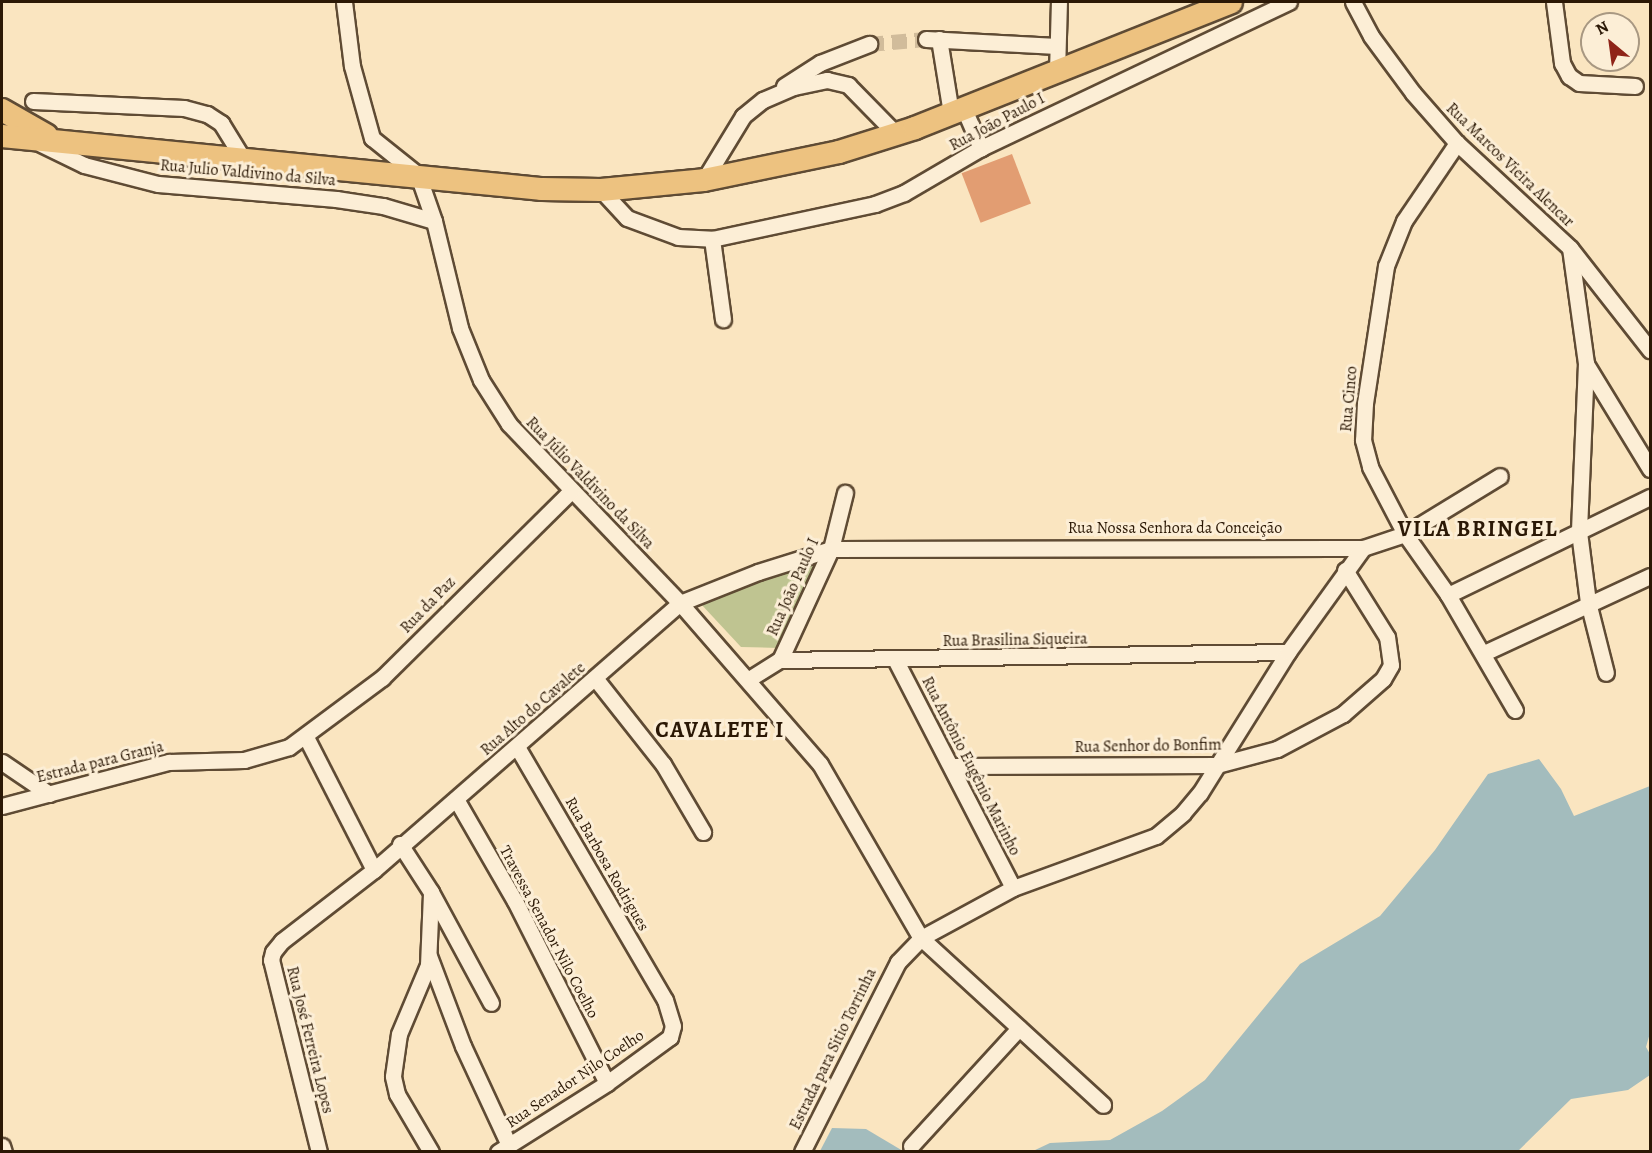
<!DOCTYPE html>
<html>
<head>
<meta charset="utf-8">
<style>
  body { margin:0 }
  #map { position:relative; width:1652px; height:1153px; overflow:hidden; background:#fae5c0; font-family:Alegreya,serif }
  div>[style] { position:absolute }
  .green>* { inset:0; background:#bfc491 }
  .water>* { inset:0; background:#a3bcbd }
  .building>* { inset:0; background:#e29d72; transform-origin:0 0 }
  .minor-tunnel>* { height:15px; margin-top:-7.5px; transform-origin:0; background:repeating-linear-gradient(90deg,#d1bc9b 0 15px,transparent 0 23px) }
  .roads { filter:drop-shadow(2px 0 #5f4b34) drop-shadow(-2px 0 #5f4b34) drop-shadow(0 2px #5f4b34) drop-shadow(0 -2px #5f4b34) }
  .minor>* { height:15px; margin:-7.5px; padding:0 7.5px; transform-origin:7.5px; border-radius:7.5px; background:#fceed6 }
  .highway>* { height:22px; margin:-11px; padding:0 11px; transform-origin:11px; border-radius:11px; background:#edc280 }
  span { translate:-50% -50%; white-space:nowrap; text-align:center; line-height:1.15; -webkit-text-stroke:6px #fceed6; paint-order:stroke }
  .street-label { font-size:16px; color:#2b1805 }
  .district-label { font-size:22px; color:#2b1805; font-weight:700; letter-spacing:1.5px }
  .frame { position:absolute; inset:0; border:3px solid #2b1805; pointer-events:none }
  .north { position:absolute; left:1580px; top:12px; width:60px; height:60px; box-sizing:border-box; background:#fceed6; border:2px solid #a89882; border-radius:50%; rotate:331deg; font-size:16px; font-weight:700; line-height:24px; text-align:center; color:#2b1805 }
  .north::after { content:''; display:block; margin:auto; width:21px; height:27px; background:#8f2418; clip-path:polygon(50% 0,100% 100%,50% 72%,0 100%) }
</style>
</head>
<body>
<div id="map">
  <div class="green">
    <div style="clip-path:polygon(821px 559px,779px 648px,741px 647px,700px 603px)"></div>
  </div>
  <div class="water">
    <div style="clip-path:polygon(1539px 759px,1561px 789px,1574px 816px,1650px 786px,1650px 1033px,1646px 1047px,1650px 1054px,1650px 1075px,1628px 1090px,1571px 1099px,1518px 1151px,1033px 1151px,1050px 1143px,1110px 1140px,1162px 1111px,1205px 1080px,1300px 964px,1380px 916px,1435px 850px,1488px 774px)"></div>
    <div style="clip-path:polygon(832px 1128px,866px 1129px,903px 1151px,820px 1151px)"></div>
  </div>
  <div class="building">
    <div style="left:1012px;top:154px;width:53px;height:54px;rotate:69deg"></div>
  </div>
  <div class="minor-tunnel">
    <div style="left:869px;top:44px;width:57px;rotate:-5deg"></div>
  </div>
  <div class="roads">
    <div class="minor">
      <div style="left:344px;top:2px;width:64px;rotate:82.9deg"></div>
      <div style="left:352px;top:66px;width:75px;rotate:74.5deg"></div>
      <div style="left:372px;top:138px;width:59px;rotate:38.8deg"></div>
      <div style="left:418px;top:175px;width:49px;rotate:70.8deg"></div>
      <div style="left:434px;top:221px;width:110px;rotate:76.3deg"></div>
      <div style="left:460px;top:328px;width:56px;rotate:68deg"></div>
      <div style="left:481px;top:380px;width:52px;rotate:57.5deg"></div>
      <div style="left:509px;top:424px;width:248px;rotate:46.3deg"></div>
      <div style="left:680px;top:603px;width:213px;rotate:49deg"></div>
      <div style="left:820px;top:764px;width:201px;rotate:59.9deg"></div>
      <div style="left:921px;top:938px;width:247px;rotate:42.5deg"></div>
      <div style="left:1353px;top:2px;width:38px;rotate:62deg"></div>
      <div style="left:1371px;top:36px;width:71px;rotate:53.6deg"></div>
      <div style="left:1413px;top:93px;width:67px;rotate:48.7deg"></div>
      <div style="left:1457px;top:143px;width:154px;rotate:42.9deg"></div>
      <div style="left:1570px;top:248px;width:130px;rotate:51.9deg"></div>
      <div style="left:1554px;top:2px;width:62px;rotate:82.5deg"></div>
      <div style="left:1562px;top:63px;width:15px;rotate:62deg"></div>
      <div style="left:1569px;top:76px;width:12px;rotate:35deg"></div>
      <div style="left:1579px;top:83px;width:56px;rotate:3.1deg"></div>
      <div style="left:926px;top:39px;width:131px;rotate:3.1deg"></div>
      <div style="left:939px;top:39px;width:75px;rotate:80.8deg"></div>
      <div style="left:1057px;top:72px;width:70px;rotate:-88.4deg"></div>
      <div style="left:784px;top:86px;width:43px;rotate:-32.6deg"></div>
      <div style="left:820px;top:63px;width:53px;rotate:-21.2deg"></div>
      <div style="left:33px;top:101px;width:151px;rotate:2.7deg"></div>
      <div style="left:184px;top:108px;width:24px;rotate:15deg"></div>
      <div style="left:207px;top:114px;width:17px;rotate:33deg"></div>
      <div style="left:221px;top:123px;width:46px;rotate:58.4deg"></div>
      <div style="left:964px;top:109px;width:43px;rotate:66.4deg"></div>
      <div style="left:1457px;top:143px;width:94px;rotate:124.2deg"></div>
      <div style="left:1404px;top:221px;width:48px;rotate:111.8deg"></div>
      <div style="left:1386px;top:266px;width:139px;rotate:98.7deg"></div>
      <div style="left:1365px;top:403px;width:37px;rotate:93deg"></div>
      <div style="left:1363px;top:440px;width:28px;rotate:75deg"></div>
      <div style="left:1370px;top:467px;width:76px;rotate:62.4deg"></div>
      <div style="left:1405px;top:534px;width:75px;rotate:54.8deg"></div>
      <div style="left:1448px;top:595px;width:133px;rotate:59.8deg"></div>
      <div style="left:41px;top:144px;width:48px;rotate:26deg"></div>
      <div style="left:84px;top:165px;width:76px;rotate:14.4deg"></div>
      <div style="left:158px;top:184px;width:179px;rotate:4.8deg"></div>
      <div style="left:336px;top:199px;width:48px;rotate:8.5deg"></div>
      <div style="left:383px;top:206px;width:53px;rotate:16.4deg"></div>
      <div style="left:704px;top:180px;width:75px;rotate:-58.6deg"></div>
      <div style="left:743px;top:116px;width:26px;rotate:-39deg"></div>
      <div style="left:763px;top:100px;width:34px;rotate:-23deg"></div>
      <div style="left:794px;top:87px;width:34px;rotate:-12deg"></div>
      <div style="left:827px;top:80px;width:22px;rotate:13deg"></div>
      <div style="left:848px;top:85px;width:69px;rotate:45.6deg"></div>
      <div style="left:601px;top:190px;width:38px;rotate:47deg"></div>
      <div style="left:627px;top:218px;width:54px;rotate:20.4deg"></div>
      <div style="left:678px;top:237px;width:34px;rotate:3deg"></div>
      <div style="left:712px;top:239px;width:81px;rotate:82.2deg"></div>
      <div style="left:712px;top:239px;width:167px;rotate:-12.1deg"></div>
      <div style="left:875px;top:204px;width:31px;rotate:-21deg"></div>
      <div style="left:904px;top:193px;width:89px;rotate:-30.3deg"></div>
      <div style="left:981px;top:148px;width:341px;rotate:-25.4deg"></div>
      <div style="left:1570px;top:248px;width:116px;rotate:82.1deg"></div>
      <div style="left:1586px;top:363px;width:169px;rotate:92.4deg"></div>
      <div style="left:1579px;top:532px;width:71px;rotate:82.7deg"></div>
      <div style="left:1588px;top:602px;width:73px;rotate:75.8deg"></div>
      <div style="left:1586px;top:364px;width:123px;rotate:58.6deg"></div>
      <div style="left:1448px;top:595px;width:225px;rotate:-25.9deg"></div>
      <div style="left:1484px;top:653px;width:183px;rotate:-24.9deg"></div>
      <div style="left:780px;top:660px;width:122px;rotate:-65.3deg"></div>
      <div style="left:831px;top:549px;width:58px;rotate:-76deg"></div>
      <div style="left:896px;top:661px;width:255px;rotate:62.7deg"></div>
      <div style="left:595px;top:678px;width:110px;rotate:51.7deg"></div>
      <div style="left:663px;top:764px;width:79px;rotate:59.5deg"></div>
      <div style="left:749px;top:679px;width:36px;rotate:-32deg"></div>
      <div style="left:780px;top:660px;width:508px;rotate:-0.9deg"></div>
      <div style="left:306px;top:737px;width:149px;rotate:62.9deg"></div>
      <div style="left:2px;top:762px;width:57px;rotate:34.2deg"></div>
      <div style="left:953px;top:766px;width:264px;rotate:-0.2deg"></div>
      <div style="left:1217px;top:765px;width:62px;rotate:-14.9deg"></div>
      <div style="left:1277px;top:749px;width:75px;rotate:-27.9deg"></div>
      <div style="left:1343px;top:714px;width:53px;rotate:-41.2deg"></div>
      <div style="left:1383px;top:679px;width:16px;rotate:-60deg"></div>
      <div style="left:1391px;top:665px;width:28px;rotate:-98deg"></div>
      <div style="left:1387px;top:637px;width:79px;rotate:-122.1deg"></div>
      <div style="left:456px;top:799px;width:118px;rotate:60deg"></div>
      <div style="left:515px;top:901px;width:204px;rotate:63.2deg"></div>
      <div style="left:2px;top:806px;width:173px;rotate:-14.8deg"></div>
      <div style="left:169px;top:762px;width:75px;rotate:-1.5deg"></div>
      <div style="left:244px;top:760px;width:47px;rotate:-16.1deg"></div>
      <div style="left:289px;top:747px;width:116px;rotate:-36.6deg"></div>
      <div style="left:382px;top:678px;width:266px;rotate:-44.7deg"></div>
      <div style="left:400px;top:844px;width:57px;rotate:57.1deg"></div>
      <div style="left:431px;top:892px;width:126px;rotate:61.6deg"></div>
      <div style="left:429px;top:956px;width:96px;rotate:69.3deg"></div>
      <div style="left:463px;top:1046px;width:109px;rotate:65.1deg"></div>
      <div style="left:2px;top:1146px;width:6px;rotate:72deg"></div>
      <div style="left:911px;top:1146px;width:160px;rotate:-47.5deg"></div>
      <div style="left:319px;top:1152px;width:198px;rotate:-104deg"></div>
      <div style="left:271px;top:960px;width:8px;rotate:-76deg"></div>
      <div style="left:273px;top:952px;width:14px;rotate:-51deg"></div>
      <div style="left:282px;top:941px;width:116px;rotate:-37.7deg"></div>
      <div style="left:374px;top:870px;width:406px;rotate:-41.1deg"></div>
      <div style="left:680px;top:603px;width:84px;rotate:-21.7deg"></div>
      <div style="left:758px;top:572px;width:77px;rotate:-17.5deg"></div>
      <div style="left:831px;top:549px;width:532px;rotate:-0.11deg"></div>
      <div style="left:1363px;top:548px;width:44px;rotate:-18.4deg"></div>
      <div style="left:1405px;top:534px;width:111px;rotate:-31.4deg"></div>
      <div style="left:431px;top:1152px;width:67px;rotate:-120.4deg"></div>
      <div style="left:397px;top:1094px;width:18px;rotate:-103deg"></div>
      <div style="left:393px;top:1076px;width:42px;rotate:-81.9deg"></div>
      <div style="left:399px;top:1034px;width:75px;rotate:-67.2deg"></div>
      <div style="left:428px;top:965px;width:73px;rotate:-87.6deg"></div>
      <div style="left:498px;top:1152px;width:129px;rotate:-32.3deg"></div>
      <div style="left:607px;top:1083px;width:78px;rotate:-36.1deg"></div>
      <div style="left:670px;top:1037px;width:11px;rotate:-75deg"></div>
      <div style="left:673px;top:1026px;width:27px;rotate:-107deg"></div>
      <div style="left:665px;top:1000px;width:293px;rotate:-120.3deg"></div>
      <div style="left:802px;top:1152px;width:213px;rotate:-63.2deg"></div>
      <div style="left:898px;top:962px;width:33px;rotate:-46deg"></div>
      <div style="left:921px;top:938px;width:105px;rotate:-28.5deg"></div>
      <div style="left:1013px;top:888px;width:152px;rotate:-20deg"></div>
      <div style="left:1156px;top:836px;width:35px;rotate:-40deg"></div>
      <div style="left:1183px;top:813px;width:26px;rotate:-50deg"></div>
      <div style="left:1200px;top:793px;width:166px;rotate:-58deg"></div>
      <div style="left:1288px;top:652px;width:128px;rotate:-54.2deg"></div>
    </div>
    <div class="highway">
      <div style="left:2px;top:110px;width:51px;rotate:29.6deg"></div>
      <div style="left:2px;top:136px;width:543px;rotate:5.61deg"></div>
      <div style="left:542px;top:189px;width:59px;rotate:1deg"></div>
      <div style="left:601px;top:190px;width:103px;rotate:-5.5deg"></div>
      <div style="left:704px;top:180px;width:138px;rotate:-11.7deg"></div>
      <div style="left:839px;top:152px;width:80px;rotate:-17.5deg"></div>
      <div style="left:915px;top:128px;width:340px;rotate:-21.7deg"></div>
    </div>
  </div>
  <div class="street-label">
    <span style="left:997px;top:122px;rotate:-28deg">Rua João Paulo I</span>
    <span style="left:1510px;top:165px;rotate:44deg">Rua Marcos Vieira Alencar</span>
    <span style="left:248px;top:173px;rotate:5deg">Rua Julio Valdivino da Silva</span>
    <span style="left:1349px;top:399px;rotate:-85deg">Rua Cinco</span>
    <span style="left:590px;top:483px;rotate:46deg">Rua Júlio Valdivino da Silva</span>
    <span style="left:1175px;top:528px">Rua Nossa Senhora da Conceição</span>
    <span style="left:793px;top:587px;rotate:-66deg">Rua João Paulo I</span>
    <span style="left:428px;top:605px;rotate:-46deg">Rua da Paz</span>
    <span style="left:1015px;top:640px;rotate:-1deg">Rua Brasilina Siqueira</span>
    <span style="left:533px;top:709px;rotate:-41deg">Rua Alto do Cavalete</span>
    <span style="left:1148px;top:746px;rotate:-1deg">Rua Senhor do Bonfim</span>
    <span style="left:100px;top:762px;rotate:-14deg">Estrada para Granja</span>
    <span style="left:971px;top:766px;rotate:63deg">Rua Antônio Eugênio Marinho</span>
    <span style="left:607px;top:864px;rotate:60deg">Rua Barbosa Rodrigues</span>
    <span style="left:549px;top:932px;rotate:62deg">Travessa Senador Nilo Coelho</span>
    <span style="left:310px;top:1040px;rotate:76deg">Rua José Ferreira Lopes</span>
    <span style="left:833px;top:1049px;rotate:-64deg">Estrada para Sitio Torrinha</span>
    <span style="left:575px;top:1079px;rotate:-34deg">Rua Senador Nilo Coelho</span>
  </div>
  <div class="district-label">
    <span style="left:1478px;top:530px">VILA BRINGEL</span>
    <span style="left:720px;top:731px">CAVALETE I</span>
  </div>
  <div class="frame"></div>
  <div class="north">N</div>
</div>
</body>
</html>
